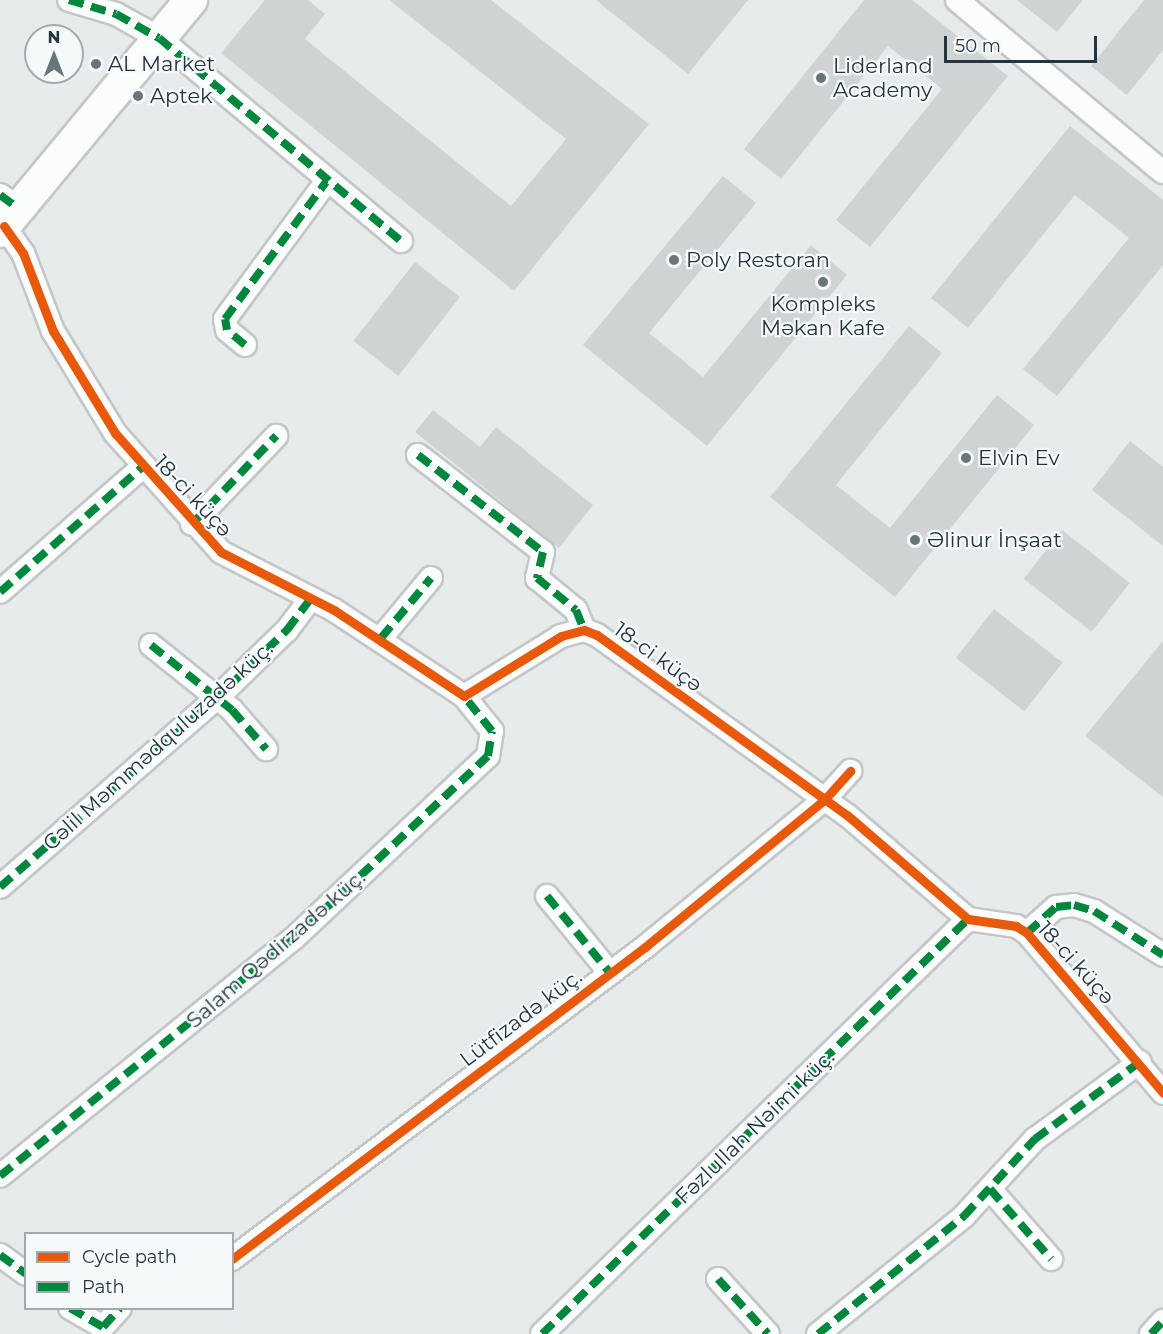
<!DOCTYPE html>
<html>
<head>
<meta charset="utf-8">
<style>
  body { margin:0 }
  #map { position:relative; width:1163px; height:1334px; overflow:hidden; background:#e7ebeb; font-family:Montserrat,sans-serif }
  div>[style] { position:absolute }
  .building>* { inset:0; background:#d0d3d4; transform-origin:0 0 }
  .roads { filter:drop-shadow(2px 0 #c4c7c8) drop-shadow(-2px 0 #c4c7c8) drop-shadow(0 2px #c4c7c8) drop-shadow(0 -2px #c4c7c8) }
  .street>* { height:22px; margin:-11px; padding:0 11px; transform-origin:11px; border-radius:11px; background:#fbfcfc }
  .secondary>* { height:32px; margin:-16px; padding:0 16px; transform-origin:16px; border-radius:16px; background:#fbfcfc }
  .quiet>* { height:8px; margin-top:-4px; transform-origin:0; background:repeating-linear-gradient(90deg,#00873e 0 15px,transparent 0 23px) }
  .cycleway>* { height:9px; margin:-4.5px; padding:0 4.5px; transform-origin:4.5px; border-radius:4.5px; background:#e8590c }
  .dots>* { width:16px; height:16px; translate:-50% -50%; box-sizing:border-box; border:3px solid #f5f9fa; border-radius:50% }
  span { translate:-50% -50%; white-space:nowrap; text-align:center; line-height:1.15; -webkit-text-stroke:4.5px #f5f9fa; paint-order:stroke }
  .poi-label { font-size:21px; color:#24353f }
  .left { translate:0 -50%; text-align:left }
  .street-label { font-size:21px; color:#24353f }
  .legend { position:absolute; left:24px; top:1232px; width:210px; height:78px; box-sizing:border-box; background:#f5f9fa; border:2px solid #a1abaf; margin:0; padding:8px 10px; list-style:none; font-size:18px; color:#24353f }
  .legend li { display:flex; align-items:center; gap:12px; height:30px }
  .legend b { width:30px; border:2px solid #a1abaf }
  .north { position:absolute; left:24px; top:24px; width:60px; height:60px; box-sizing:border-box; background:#f5f9fa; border:2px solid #a1abaf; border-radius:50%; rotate:0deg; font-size:16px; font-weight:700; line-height:24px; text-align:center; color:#24353f }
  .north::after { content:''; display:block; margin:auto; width:21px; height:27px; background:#68757b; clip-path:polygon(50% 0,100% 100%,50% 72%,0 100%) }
  .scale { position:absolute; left:944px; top:36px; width:153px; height:27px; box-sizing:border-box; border:3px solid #24353f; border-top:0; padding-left:8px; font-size:18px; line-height:21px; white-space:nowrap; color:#24353f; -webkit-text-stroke:4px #f5f9fa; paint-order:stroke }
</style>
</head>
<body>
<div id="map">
  <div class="building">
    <div style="clip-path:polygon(265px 0,308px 0,325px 14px,305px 39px,511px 206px,566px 139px,389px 0,491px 0,649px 124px,514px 291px,221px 53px)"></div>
    <div style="clip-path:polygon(596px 0,748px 0,688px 74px)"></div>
    <div style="clip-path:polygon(864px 0,912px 0,1008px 76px,870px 247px,836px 220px,942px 89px,888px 46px,781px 179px,744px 149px)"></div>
    <div style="clip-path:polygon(1017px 0,1083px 0,1057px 32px)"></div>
    <div style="clip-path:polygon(1144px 0,1163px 0,1163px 50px,1127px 95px,1091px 66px)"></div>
    <div style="clip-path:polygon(1070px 126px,1163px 200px,1163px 265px,1057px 396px,1023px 369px,1129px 238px,1075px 195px,968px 328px,931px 298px)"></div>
    <div style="clip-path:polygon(723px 176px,756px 203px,649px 333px,703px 377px,811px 245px,847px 275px,707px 446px,583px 345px)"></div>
    <div style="left:415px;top:262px;width:57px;height:100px;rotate:38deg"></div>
    <div style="clip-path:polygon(909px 326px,942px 353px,836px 485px,890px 528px,997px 395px,1034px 425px,895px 597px,770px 497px)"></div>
    <div style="clip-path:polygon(433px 410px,480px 447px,496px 427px,593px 505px,559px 548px,415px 432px)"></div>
    <div style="clip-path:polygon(1130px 441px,1163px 467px,1163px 546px,1092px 490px)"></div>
    <div style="left:1062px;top:530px;width:86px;height:62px;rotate:38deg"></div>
    <div style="left:994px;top:609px;width:87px;height:62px;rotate:38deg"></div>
    <div style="clip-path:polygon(1163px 641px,1163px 797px,1085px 736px)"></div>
  </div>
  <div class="roads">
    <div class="street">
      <div style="left:69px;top:0;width:49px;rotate:16.6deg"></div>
      <div style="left:116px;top:14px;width:49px;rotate:29.2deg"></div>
      <div style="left:159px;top:38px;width:316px;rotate:40deg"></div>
      <div style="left:957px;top:0;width:268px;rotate:39.9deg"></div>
      <div style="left:0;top:195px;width:22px;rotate:36deg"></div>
      <div style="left:4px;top:226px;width:33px;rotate:55deg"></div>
      <div style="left:23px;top:253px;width:84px;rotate:69deg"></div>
      <div style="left:53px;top:331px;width:119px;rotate:58.7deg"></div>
      <div style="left:115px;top:433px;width:159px;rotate:48.3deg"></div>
      <div style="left:221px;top:552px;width:127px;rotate:27.2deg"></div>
      <div style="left:334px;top:610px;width:156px;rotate:33.5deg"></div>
      <div style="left:464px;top:696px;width:114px;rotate:-31.7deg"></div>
      <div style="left:561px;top:636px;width:24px;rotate:-15deg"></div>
      <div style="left:584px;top:630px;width:14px;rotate:21deg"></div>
      <div style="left:597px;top:635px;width:308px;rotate:35.8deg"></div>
      <div style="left:847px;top:815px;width:160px;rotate:40.7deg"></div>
      <div style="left:968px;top:919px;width:49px;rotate:8.3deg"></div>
      <div style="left:1016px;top:926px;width:13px;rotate:32deg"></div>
      <div style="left:1027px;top:933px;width:210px;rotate:49.6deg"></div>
      <div style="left:245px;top:345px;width:23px;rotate:-140deg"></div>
      <div style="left:227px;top:330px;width:11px;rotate:-100deg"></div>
      <div style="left:225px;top:319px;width:170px;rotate:-53.6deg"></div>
      <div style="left:418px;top:455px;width:158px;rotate:37.8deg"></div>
      <div style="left:543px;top:552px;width:27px;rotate:103deg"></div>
      <div style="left:537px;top:578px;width:50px;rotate:39.4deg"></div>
      <div style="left:576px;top:610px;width:22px;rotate:68deg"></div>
      <div style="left:192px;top:524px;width:122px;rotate:-46.3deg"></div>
      <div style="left:0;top:592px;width:188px;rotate:-41.3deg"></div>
      <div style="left:381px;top:638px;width:78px;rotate:-50.2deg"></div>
      <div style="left:151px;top:645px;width:104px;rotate:38.7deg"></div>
      <div style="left:232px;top:710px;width:52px;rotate:48.9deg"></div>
      <div style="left:0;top:887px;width:288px;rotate:-41.1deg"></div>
      <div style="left:217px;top:698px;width:98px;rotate:-44.2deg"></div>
      <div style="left:287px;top:630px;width:39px;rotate:-53deg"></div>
      <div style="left:547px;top:896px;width:99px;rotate:50.7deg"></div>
      <div style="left:1027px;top:933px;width:39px;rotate:-42deg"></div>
      <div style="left:1056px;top:907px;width:18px;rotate:-6deg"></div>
      <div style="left:1074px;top:905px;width:21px;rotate:17deg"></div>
      <div style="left:1094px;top:911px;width:82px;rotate:32.5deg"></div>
      <div style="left:0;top:1176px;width:377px;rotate:-39deg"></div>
      <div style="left:293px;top:939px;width:267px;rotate:-43.2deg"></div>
      <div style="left:488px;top:756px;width:25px;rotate:-81deg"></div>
      <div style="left:492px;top:731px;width:45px;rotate:-128.7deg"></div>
      <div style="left:990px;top:1189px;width:93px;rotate:48.9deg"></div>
      <div style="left:0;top:1255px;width:32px;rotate:36deg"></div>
      <div style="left:232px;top:1259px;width:518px;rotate:-37.07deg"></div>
      <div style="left:645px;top:947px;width:233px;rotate:-39.4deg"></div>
      <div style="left:825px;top:799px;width:38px;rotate:-48deg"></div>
      <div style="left:718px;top:1279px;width:74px;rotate:47.7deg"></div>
      <div style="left:70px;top:1308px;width:38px;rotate:30deg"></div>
      <div style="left:103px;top:1327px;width:25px;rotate:-48deg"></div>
      <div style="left:542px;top:1334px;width:595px;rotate:-44.25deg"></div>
      <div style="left:818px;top:1334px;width:188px;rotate:-38.9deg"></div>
      <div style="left:964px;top:1216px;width:105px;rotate:-47.3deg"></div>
      <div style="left:1035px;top:1139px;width:130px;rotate:-36.3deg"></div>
      <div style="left:1151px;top:1334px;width:18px;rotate:-47deg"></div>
    </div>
    <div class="secondary">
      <div style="left:0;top:231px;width:300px;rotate:-50.4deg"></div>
    </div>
  </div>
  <div class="quiet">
    <div style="left:69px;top:0;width:49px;rotate:16.6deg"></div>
    <div style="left:116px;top:14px;width:49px;rotate:29.2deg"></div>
    <div style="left:159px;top:38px;width:316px;rotate:40deg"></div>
    <div style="left:0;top:195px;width:22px;rotate:36deg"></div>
    <div style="left:245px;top:345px;width:23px;rotate:-140deg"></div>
    <div style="left:227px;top:330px;width:11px;rotate:-100deg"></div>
    <div style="left:225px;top:319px;width:170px;rotate:-53.6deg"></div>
    <div style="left:418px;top:455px;width:158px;rotate:37.8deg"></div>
    <div style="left:543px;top:552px;width:27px;rotate:103deg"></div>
    <div style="left:537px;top:578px;width:50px;rotate:39.4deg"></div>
    <div style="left:576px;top:610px;width:22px;rotate:68deg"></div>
    <div style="left:192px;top:524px;width:122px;rotate:-46.3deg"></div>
    <div style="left:0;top:592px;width:188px;rotate:-41.3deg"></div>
    <div style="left:381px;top:638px;width:78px;rotate:-50.2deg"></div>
    <div style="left:151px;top:645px;width:104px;rotate:38.7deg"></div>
    <div style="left:232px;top:710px;width:52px;rotate:48.9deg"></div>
    <div style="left:0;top:887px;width:288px;rotate:-41.1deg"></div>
    <div style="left:217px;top:698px;width:98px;rotate:-44.2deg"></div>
    <div style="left:287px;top:630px;width:39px;rotate:-53deg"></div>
    <div style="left:547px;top:896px;width:99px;rotate:50.7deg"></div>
    <div style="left:1027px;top:933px;width:39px;rotate:-42deg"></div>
    <div style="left:1056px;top:907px;width:18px;rotate:-6deg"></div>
    <div style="left:1074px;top:905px;width:21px;rotate:17deg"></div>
    <div style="left:1094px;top:911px;width:82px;rotate:32.5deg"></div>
    <div style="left:0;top:1176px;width:377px;rotate:-39deg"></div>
    <div style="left:293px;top:939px;width:267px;rotate:-43.2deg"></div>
    <div style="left:488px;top:756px;width:25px;rotate:-81deg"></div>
    <div style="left:492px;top:731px;width:45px;rotate:-128.7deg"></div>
    <div style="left:990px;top:1189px;width:93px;rotate:48.9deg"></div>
    <div style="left:0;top:1255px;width:32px;rotate:36deg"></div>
    <div style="left:718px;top:1279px;width:74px;rotate:47.7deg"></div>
    <div style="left:70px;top:1308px;width:38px;rotate:30deg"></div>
    <div style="left:103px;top:1327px;width:25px;rotate:-48deg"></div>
    <div style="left:542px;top:1334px;width:595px;rotate:-44.25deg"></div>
    <div style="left:818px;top:1334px;width:188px;rotate:-38.9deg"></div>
    <div style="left:964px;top:1216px;width:105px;rotate:-47.3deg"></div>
    <div style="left:1035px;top:1139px;width:130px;rotate:-36.3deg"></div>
    <div style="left:1151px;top:1334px;width:18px;rotate:-47deg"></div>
  </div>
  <div class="cycleway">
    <div style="left:4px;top:226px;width:33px;rotate:55deg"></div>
    <div style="left:23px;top:253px;width:84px;rotate:69deg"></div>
    <div style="left:53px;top:331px;width:119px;rotate:58.7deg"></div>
    <div style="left:115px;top:433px;width:159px;rotate:48.3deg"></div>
    <div style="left:221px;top:552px;width:127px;rotate:27.2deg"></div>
    <div style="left:334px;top:610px;width:156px;rotate:33.5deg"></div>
    <div style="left:464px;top:696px;width:114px;rotate:-31.7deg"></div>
    <div style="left:561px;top:636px;width:24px;rotate:-15deg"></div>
    <div style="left:584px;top:630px;width:14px;rotate:21deg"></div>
    <div style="left:597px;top:635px;width:308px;rotate:35.8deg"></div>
    <div style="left:847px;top:815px;width:160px;rotate:40.7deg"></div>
    <div style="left:968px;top:919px;width:49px;rotate:8.3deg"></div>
    <div style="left:1016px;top:926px;width:13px;rotate:32deg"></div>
    <div style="left:1027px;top:933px;width:210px;rotate:49.6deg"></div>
    <div style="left:232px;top:1259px;width:518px;rotate:-37.07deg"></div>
    <div style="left:645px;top:947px;width:233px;rotate:-39.4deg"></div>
    <div style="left:825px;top:799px;width:38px;rotate:-48deg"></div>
  </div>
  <div class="dots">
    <div style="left:96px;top:64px;background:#68757b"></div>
    <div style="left:821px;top:78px;background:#68757b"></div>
    <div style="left:138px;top:96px;background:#68757b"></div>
    <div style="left:674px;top:260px;background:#68757b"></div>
    <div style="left:823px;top:282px;background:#68757b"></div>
    <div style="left:966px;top:458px;background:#68757b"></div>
    <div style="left:915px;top:540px;background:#68757b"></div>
  </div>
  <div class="poi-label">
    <span class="left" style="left:108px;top:64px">AL Market</span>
    <span class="left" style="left:833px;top:78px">Liderland<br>Academy</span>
    <span class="left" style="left:150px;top:96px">Aptek</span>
    <span class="left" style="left:686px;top:260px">Poly Restoran</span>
    <span style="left:823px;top:316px">Kompleks<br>Məkan Kafe</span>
    <span class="left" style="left:978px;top:458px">Elvin Ev</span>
    <span class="left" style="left:927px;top:540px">Əlinur İnşaat</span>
  </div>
  <div class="street-label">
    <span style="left:193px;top:496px;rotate:47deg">18-ci küçə</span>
    <span style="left:658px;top:657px;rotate:36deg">18-ci küçə</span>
    <span style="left:158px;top:746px;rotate:-42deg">Cəlil Məmmədquluzadə küç.</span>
    <span style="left:276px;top:949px;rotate:-41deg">Salam Qədirzadə küç.</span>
    <span style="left:1076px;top:963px;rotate:48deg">18-ci küçə</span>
    <span style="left:521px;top:1018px;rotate:-37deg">Lütfizadə küç.</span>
    <span style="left:755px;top:1127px;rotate:-44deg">Fəzlullah Nəimi küç.</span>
  </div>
  <ul class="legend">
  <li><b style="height:8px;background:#e8590c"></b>Cycle path</li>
  <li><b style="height:8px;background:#00873e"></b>Path</li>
  </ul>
  <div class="north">N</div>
  <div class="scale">50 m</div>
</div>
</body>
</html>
